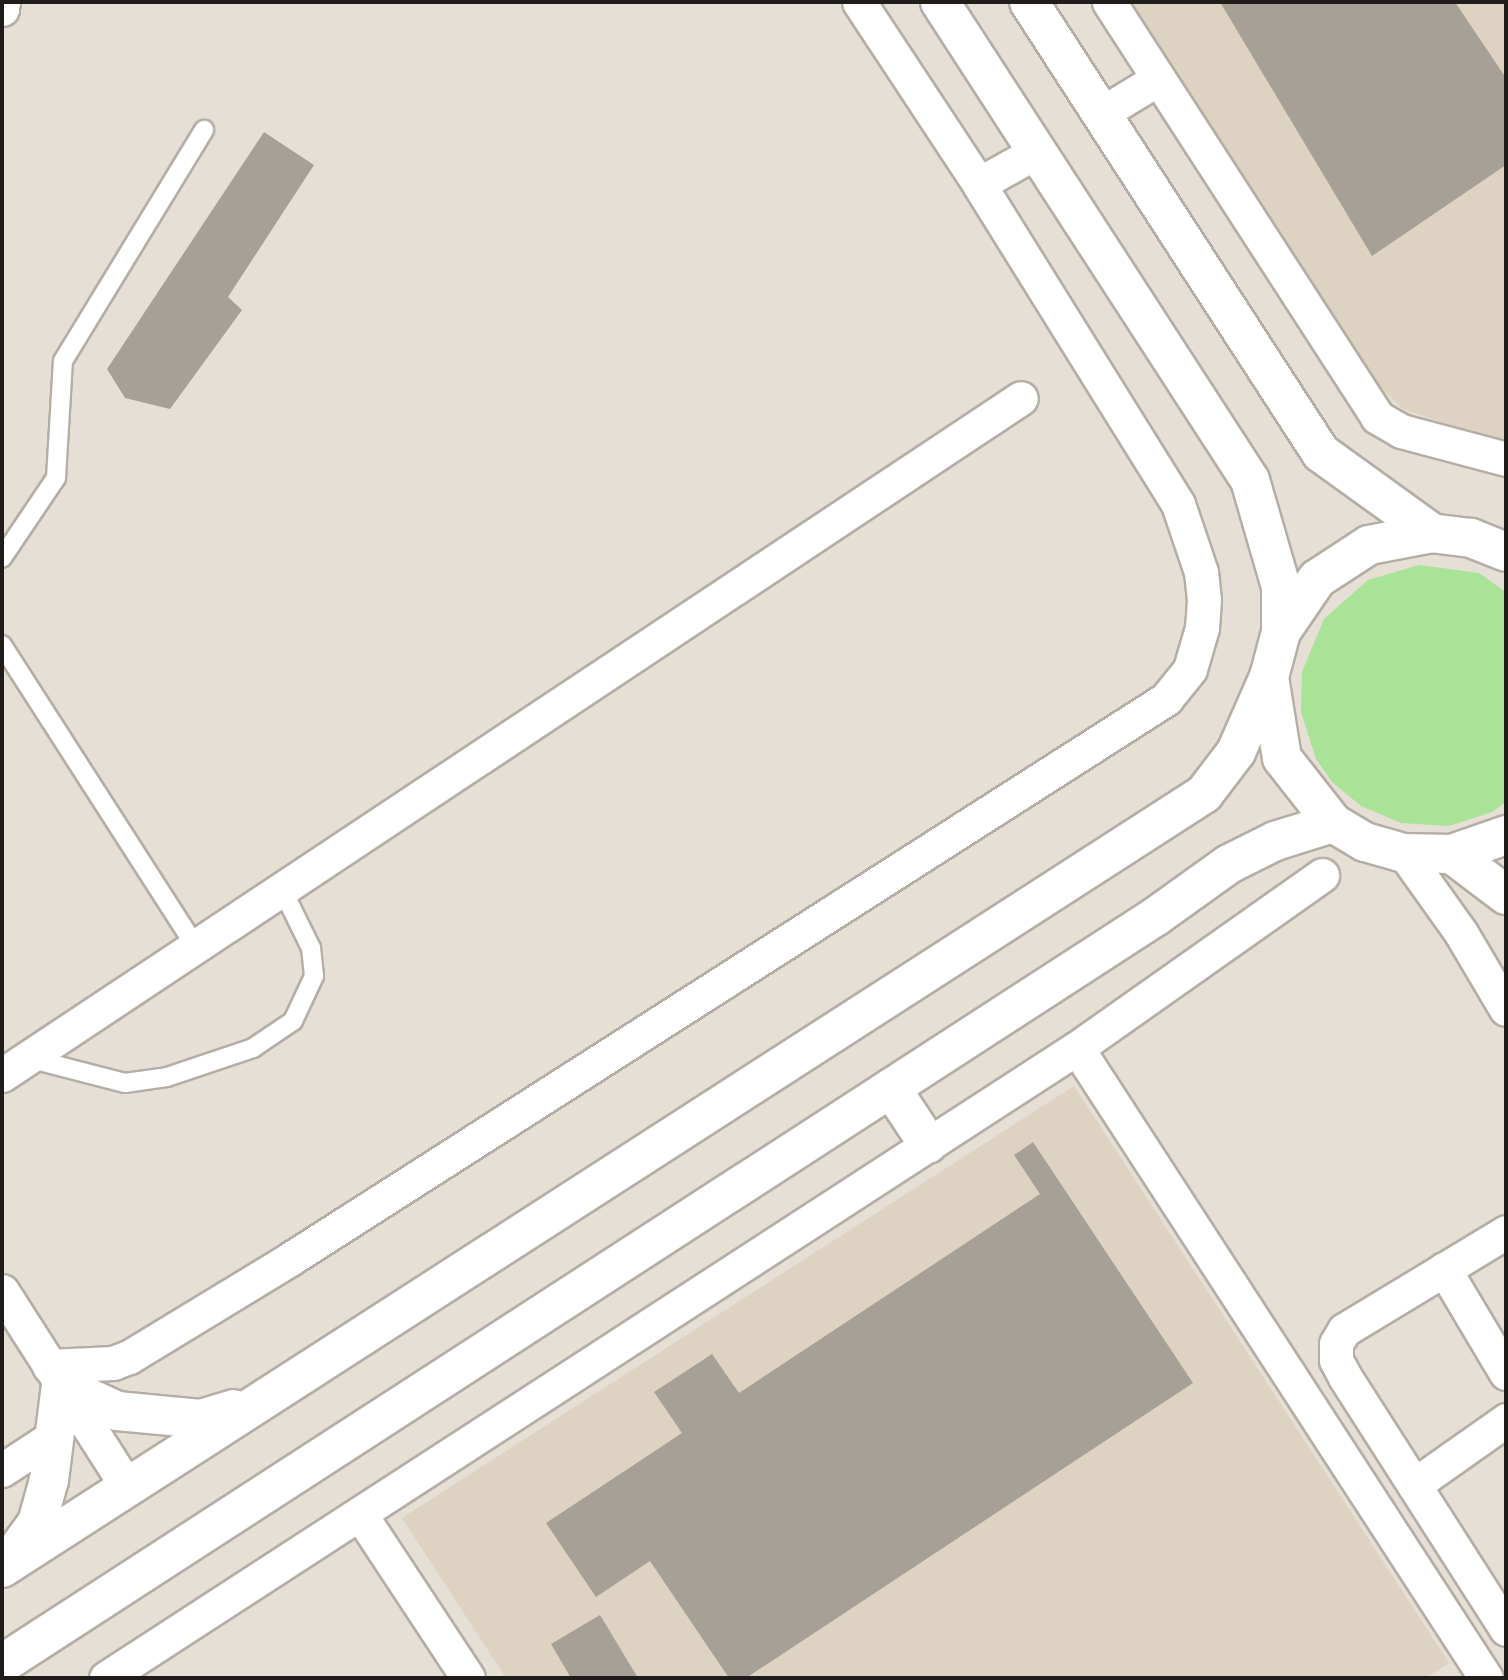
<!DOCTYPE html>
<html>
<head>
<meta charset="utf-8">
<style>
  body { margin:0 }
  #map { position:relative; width:1508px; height:1680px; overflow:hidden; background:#e6dfd5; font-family:Literata,serif }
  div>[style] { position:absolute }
  .built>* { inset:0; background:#ded2c2 }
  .green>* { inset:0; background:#a8e398 }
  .building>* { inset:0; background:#a7a097 }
  .roads { filter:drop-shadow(2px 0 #b5aea5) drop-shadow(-2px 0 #b5aea5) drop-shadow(0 2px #b5aea5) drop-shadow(0 -2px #b5aea5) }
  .service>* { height:18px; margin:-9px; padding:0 9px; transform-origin:9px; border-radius:9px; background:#fff }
  .minor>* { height:33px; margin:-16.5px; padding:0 16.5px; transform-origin:16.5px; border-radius:16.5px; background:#fff }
  .tertiary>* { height:38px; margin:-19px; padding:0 19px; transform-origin:19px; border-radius:19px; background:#fff }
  span { translate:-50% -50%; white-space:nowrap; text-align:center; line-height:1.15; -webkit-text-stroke:7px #e6dfd5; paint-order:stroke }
  .frame { position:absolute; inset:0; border:4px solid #1f1c19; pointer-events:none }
</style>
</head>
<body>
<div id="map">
  <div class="built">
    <div style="clip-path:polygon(1126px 2px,1506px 2px,1506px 444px,1403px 409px,1350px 357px)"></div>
    <div style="clip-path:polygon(1074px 1086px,1449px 1663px,1426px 1678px,506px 1678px,402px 1518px)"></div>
  </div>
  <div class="green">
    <div style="clip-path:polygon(1419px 565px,1479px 573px,1506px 592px,1506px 802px,1492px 812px,1449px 826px,1401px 823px,1361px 806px,1332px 782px,1316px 759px,1301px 712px,1302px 672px,1324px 619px,1368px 580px)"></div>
  </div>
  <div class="building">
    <div style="clip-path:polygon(1220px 2px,1455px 2px,1506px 78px,1506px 165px,1372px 256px)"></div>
    <div style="clip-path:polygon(264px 132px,314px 165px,228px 297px,242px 310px,170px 409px,125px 398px,107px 369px)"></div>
    <div style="clip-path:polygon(1033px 1142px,1193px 1383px,746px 1678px,729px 1678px,650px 1561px,596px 1597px,546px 1523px,682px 1433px,654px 1392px,712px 1354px,739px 1393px,1040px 1194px,1014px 1155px)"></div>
    <div style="clip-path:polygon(600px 1615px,638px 1678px,571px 1678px,551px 1644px)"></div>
  </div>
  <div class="roads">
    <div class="service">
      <div style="left:2px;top:558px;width:97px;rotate:-56deg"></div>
      <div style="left:56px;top:478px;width:117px;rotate:-86.6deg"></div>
      <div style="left:63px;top:361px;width:271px;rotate:-58.6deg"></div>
      <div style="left:2px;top:645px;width:359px;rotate:57.3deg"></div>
      <div style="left:28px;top:1058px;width:100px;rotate:14.5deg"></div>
      <div style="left:125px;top:1083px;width:42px;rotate:-8.1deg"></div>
      <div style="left:167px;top:1077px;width:91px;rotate:-18.6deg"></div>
      <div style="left:253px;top:1048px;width:48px;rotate:-34deg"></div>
      <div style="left:293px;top:1021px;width:50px;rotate:-65deg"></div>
      <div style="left:314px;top:976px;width:28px;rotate:-96deg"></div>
      <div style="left:311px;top:948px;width:66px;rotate:-116.2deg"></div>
    </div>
    <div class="minor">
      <div style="left:859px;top:2px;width:218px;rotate:56.6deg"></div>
      <div style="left:979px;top:184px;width:65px;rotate:-29.3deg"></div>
      <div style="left:1109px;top:2px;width:494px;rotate:57.1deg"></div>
      <div style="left:1377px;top:417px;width:28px;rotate:30deg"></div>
      <div style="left:1401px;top:431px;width:109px;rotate:14.9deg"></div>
      <div style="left:2px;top:9px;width:7px;rotate:-82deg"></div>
      <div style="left:1102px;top:113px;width:66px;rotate:-31.3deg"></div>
      <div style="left:1404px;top:853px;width:98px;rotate:54.5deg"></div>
      <div style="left:1461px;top:933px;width:88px;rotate:59.4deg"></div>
      <div style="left:1077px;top:1048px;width:751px;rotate:57.01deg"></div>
      <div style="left:2px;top:1075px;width:1223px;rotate:-33.6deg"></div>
      <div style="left:1506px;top:1232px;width:189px;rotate:148.8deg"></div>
      <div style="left:1344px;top:1330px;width:16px;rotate:120deg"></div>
      <div style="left:1336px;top:1344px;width:16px;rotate:90deg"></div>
      <div style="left:1336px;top:1360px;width:19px;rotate:62deg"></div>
      <div style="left:1345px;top:1377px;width:299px;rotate:57.4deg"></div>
      <div style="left:1444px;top:1269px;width:121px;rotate:59.2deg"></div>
      <div style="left:2px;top:1291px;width:230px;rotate:57.4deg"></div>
      <div style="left:49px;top:1366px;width:64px;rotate:-2.7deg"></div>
      <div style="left:113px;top:1363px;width:17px;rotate:-21deg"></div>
      <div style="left:129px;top:1357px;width:188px;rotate:-31.3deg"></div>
      <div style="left:290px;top:1259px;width:1040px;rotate:-32.59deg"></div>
      <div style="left:1166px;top:699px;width:38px;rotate:-51deg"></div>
      <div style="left:1190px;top:669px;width:43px;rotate:-73.7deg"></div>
      <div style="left:1202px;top:628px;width:28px;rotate:-86deg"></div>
      <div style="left:1204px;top:600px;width:28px;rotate:-96deg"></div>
      <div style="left:1201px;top:572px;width:72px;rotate:-108.7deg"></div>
      <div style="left:1178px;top:504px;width:377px;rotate:-121.9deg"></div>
      <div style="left:2px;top:1470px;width:62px;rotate:-33.2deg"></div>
      <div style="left:1414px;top:1485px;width:113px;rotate:-35.2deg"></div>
      <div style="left:360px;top:1514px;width:196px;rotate:56.6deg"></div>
      <div style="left:106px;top:1678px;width:1157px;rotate:-32.98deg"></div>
      <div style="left:1077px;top:1048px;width:300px;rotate:-35.2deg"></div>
    </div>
    <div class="tertiary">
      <div style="left:940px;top:2px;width:570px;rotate:57.04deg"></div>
      <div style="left:1250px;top:480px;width:111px;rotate:73.8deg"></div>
      <div style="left:1281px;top:587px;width:45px;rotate:90deg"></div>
      <div style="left:1029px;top:2px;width:537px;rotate:57.08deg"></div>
      <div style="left:1321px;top:453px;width:137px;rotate:35.8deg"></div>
      <div style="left:1506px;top:552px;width:38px;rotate:-158deg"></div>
      <div style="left:1471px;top:538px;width:39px;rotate:-173deg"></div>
      <div style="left:1432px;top:533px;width:64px;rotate:169.2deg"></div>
      <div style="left:1369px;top:545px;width:62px;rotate:146.8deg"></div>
      <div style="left:1317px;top:579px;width:64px;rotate:124.2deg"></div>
      <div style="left:1281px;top:632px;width:47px;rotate:104.9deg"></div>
      <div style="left:1269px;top:677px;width:82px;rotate:80.9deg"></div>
      <div style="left:1282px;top:758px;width:83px;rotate:51.9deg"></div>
      <div style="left:1333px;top:823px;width:37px;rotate:31deg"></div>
      <div style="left:1365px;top:842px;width:41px;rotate:15.8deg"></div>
      <div style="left:1404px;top:853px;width:48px;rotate:1.2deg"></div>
      <div style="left:1452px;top:854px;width:57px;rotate:-19.4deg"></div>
      <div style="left:1452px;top:854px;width:68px;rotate:37.2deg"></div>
      <div style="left:891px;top:1088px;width:67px;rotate:56.5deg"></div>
      <div style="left:15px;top:1553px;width:37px;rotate:-54deg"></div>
      <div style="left:37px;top:1523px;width:45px;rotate:-74.4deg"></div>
      <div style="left:49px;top:1480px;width:96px;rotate:-82.8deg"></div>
      <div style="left:61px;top:1385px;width:62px;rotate:24.9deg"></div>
      <div style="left:117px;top:1411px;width:84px;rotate:5.4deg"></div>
      <div style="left:201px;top:1419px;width:34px;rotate:-17deg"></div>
      <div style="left:2px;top:1568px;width:1430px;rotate:-32.78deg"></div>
      <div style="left:1204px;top:794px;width:53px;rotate:-52.7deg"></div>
      <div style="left:1236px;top:752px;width:82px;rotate:-66.3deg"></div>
      <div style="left:2px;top:1664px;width:1374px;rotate:-32.94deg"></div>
      <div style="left:1155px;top:917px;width:91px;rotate:-35.6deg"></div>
      <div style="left:1229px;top:864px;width:51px;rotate:-26.6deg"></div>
      <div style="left:1275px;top:841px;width:61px;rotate:-17.2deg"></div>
    </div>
  </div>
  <div class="frame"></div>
</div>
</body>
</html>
